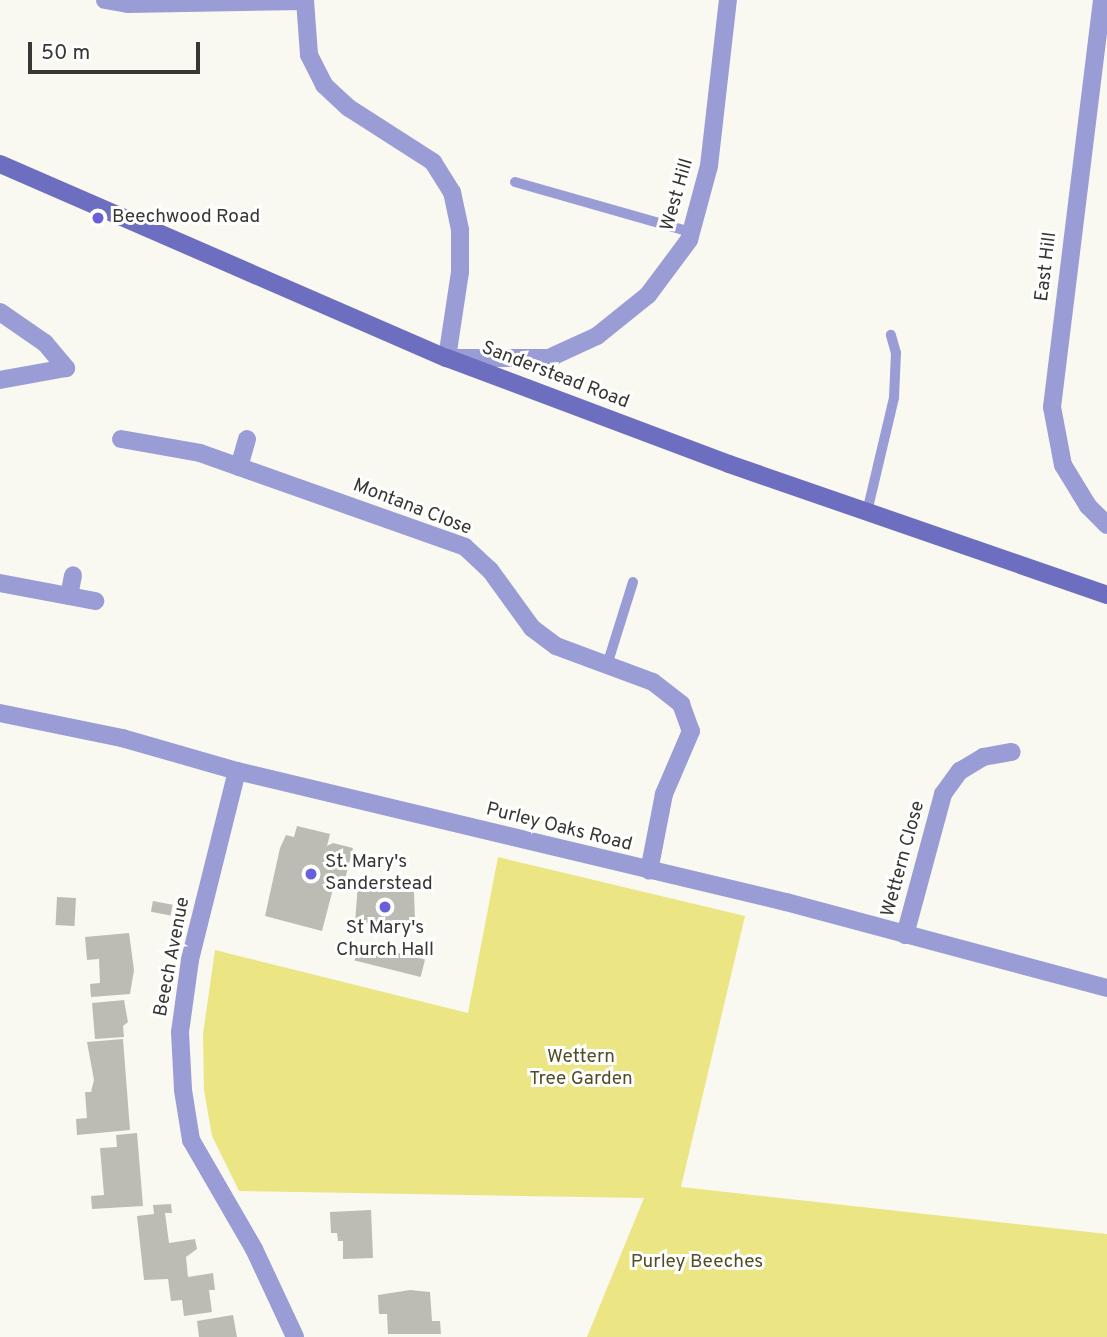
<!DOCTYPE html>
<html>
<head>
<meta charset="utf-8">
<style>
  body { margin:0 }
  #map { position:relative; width:1107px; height:1337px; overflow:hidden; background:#f9f9f1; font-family:Overpass,sans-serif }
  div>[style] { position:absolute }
  .green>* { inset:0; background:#ebe584 }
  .building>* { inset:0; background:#bcbcb4; transform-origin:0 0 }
  .service>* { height:10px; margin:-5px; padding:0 5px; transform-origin:5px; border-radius:5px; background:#9a9cd5 }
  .minor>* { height:18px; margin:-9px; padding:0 9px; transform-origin:9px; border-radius:9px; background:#9a9cd5 }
  .secondary>* { height:18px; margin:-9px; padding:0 9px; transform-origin:9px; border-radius:9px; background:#6e6ec0 }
  .dots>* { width:19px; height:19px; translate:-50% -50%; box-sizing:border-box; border:4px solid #fff; border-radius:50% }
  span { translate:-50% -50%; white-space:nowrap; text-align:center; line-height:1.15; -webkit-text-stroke:6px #fff; paint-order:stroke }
  .street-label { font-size:19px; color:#373734 }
  .poi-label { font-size:19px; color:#373734 }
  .left { translate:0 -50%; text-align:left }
  .park-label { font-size:19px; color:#514e23 }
  .scale { position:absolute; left:28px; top:42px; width:172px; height:32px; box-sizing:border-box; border:4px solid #373734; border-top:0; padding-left:9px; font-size:21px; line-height:24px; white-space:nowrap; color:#373734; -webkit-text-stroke:5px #fff; paint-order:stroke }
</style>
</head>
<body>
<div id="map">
  <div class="green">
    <div style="clip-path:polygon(498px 857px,745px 916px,681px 1187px,1107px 1234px,1107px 1337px,587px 1337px,644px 1198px,239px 1191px,212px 1136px,204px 1090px,203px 1034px,215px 950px,468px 1013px)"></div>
  </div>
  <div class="building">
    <div style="clip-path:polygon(297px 826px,330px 834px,327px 846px,333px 843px,353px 848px,343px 887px,334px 885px,322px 931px,265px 916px,280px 848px,286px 835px,294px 837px)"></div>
    <div style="clip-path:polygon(358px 883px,381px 883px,382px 892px,414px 892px,415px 921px,355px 923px)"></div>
    <div style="left:57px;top:897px;width:19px;height:28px;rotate:3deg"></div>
    <div style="left:153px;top:901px;width:20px;height:11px;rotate:11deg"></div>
    <div style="clip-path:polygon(129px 933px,134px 970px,130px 994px,91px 997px,90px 984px,100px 983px,99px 959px,87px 960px,85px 937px)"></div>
    <div style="left:359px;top:943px;width:68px;height:18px;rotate:14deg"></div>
    <div style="clip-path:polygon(124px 1000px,128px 1022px,123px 1026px,124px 1037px,95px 1039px,92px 1003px)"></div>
    <div style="clip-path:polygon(123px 1039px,130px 1130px,77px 1135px,76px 1119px,87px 1118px,85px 1092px,91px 1092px,94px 1080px,87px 1042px)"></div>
    <div style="clip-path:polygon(137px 1133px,143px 1206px,92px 1209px,91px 1196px,104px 1195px,100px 1148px,117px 1147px,116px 1135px)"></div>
    <div style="clip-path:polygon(171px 1204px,172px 1213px,165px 1213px,169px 1243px,195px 1239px,197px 1249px,186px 1257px,188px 1277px,213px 1273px,215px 1290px,209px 1290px,212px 1312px,184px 1316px,182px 1300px,171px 1301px,168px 1279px,144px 1280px,137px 1216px,154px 1214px,153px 1205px)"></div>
    <div style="clip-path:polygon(371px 1210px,373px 1258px,343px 1259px,343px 1241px,338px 1241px,337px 1233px,331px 1233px,330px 1212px)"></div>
    <div style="clip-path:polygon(410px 1290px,430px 1292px,432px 1321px,440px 1321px,441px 1334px,388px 1334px,387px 1314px,379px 1314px,378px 1295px)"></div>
    <div style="clip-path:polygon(233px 1315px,237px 1337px,199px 1337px,197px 1321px)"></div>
  </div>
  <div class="service">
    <div style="left:515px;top:182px;width:183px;rotate:15.9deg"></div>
    <div style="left:867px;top:512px;width:117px;rotate:-76.7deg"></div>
    <div style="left:894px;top:398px;width:45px;rotate:-87.5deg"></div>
    <div style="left:896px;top:353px;width:19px;rotate:-106deg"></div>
    <div style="left:607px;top:665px;width:87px;rotate:-72.6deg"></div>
  </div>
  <div class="minor">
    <div style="left:105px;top:0;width:23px;rotate:10deg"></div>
    <div style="left:128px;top:4px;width:177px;rotate:-1deg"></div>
    <div style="left:305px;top:0;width:55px;rotate:85.8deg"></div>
    <div style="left:309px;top:55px;width:34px;rotate:63deg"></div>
    <div style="left:324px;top:85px;width:34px;rotate:43deg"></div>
    <div style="left:349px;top:108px;width:100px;rotate:32.7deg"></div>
    <div style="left:433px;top:162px;width:36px;rotate:58deg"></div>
    <div style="left:452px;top:192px;width:39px;rotate:78deg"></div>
    <div style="left:460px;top:230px;width:42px;rotate:90deg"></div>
    <div style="left:460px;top:272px;width:87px;rotate:98.6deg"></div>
    <div style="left:447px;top:358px;width:102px"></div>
    <div style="left:549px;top:358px;width:53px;rotate:-24.6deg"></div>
    <div style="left:597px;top:336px;width:65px;rotate:-38.8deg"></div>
    <div style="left:648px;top:295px;width:69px;rotate:-53.3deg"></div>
    <div style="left:689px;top:240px;width:77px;rotate:-74.9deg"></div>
    <div style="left:709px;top:166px;width:167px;rotate:-83.5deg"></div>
    <div style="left:1102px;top:0;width:410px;rotate:97deg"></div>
    <div style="left:1052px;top:407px;width:59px;rotate:79.3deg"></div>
    <div style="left:1063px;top:465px;width:48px;rotate:58.6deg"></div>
    <div style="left:1088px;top:506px;width:27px;rotate:45deg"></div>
    <div style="left:0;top:312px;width:55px;rotate:34.6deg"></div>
    <div style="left:45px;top:343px;width:33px;rotate:50deg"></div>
    <div style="left:66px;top:368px;width:67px;rotate:169.7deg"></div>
    <div style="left:121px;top:439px;width:80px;rotate:10deg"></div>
    <div style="left:200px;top:453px;width:281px;rotate:19.5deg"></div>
    <div style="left:465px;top:547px;width:34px;rotate:43deg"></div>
    <div style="left:490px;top:570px;width:72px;rotate:54.1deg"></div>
    <div style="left:532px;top:628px;width:30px;rotate:37deg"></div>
    <div style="left:556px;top:646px;width:103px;rotate:20.4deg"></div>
    <div style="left:653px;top:682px;width:36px;rotate:38deg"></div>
    <div style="left:681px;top:704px;width:29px;rotate:70deg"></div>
    <div style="left:691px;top:731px;width:69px;rotate:113.2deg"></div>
    <div style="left:664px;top:794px;width:78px;rotate:101deg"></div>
    <div style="left:239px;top:467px;width:29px;rotate:-74deg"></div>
    <div style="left:0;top:583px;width:97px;rotate:10.7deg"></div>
    <div style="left:69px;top:596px;width:21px;rotate:-79deg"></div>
    <div style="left:0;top:713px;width:125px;rotate:11.6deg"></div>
    <div style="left:122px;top:738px;width:120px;rotate:16deg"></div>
    <div style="left:237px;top:771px;width:564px;rotate:13.42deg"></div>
    <div style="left:786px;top:902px;width:332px;rotate:15deg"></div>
    <div style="left:237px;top:771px;width:195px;rotate:104deg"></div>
    <div style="left:190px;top:960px;width:73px;rotate:97.9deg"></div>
    <div style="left:180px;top:1032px;width:58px;rotate:87deg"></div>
    <div style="left:183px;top:1090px;width:51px;rotate:80.9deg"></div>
    <div style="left:191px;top:1140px;width:126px;rotate:60deg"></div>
    <div style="left:254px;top:1249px;width:97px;rotate:65deg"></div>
    <div style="left:905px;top:935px;width:146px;rotate:-74.9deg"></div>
    <div style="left:943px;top:794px;width:29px;rotate:-54deg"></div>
    <div style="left:960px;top:771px;width:27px;rotate:-31deg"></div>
    <div style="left:983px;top:757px;width:29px;rotate:-10deg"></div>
  </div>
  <div class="secondary">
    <div style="left:0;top:164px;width:487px;rotate:23.5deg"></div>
    <div style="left:447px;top:358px;width:301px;rotate:20.6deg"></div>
    <div style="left:729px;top:464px;width:400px;rotate:19.1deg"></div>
  </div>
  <div class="dots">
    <div style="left:98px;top:218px;background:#685fd9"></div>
    <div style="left:311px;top:874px;background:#685fd9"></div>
    <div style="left:385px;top:907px;background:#685fd9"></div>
  </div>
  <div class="street-label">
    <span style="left:678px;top:195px;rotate:-74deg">West Hill</span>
    <span style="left:1047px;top:267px;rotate:-83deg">East Hill</span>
    <span style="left:555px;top:376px;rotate:21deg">Sanderstead Road</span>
    <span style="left:412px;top:508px;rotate:21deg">Montana Close</span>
    <span style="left:559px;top:828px;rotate:14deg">Purley Oaks Road</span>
    <span style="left:904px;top:859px;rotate:-75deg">Wettern Close</span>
    <span style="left:173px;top:957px;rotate:-79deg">Beech Avenue</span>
  </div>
  <div class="poi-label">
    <span class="left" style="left:112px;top:218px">Beechwood Road</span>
    <span class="left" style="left:325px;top:874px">St. Mary's<br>Sanderstead</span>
    <span style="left:385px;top:940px">St Mary's<br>Church Hall</span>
  </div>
  <div class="park-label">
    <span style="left:581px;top:1069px">Wettern<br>Tree Garden</span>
    <span style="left:697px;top:1263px">Purley Beeches</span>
  </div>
  <div class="scale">50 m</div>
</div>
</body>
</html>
